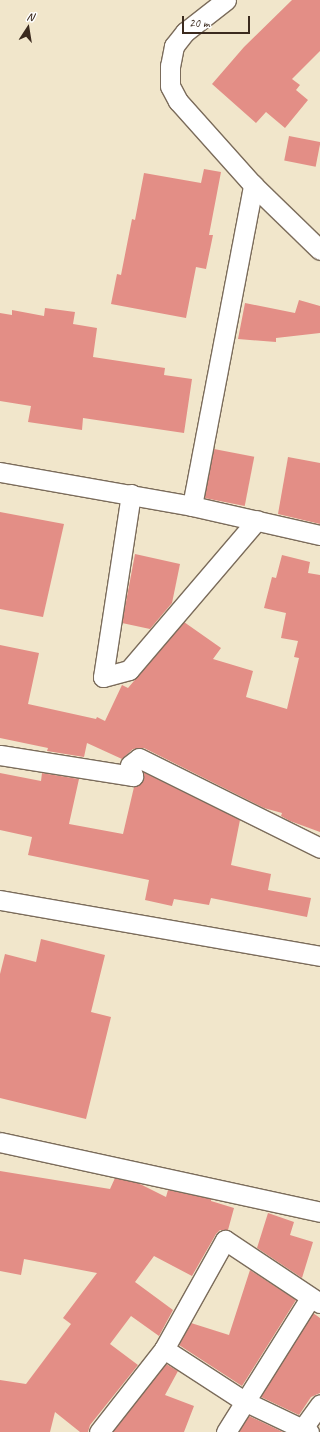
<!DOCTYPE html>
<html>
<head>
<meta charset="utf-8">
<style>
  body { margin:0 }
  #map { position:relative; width:320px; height:1432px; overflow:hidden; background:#f1e6cb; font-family:Caveat,sans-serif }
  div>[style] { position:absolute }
  .building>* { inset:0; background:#e38e86; transform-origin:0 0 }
  .roads { filter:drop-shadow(1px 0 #7b6c5b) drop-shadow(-1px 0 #7b6c5b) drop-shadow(0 1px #7b6c5b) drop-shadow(0 -1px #7b6c5b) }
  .street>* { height:19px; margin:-9.5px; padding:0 9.5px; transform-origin:9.5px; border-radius:9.5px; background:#fff }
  span { translate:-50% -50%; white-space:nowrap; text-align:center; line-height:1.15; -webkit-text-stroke:3.5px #fff; paint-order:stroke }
  .north { position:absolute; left:8px; top:8px; width:40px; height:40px; -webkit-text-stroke:3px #fff; paint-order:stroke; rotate:12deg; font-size:11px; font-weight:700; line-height:16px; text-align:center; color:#3b2a1e }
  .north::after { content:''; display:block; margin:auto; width:14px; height:18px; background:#3b2a1e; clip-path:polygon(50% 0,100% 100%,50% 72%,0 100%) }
  .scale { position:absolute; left:182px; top:16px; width:68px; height:18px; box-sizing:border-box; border:2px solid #3b2a1e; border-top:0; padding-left:5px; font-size:12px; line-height:14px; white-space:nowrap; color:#3b2a1e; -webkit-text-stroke:3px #fff; paint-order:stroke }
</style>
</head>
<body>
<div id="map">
  <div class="building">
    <div style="clip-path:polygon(292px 0,320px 0,320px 51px,292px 79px,300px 85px,296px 90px,308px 100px,285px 128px,266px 112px,256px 123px,212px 84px,244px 47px)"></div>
    <div style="left:289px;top:136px;width:32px;height:25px;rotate:11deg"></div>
    <div style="clip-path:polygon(204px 169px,221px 172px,209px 235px,213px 235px,206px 269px,196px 267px,186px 318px,111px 304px,117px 274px,121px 275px,132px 219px,135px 220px,144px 173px,201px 183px)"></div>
    <div style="clip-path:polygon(299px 300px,320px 306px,320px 333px,276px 338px,276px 342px,238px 339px,245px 303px,295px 313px)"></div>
    <div style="clip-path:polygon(45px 308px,75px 312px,73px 324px,97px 328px,93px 357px,165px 368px,164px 375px,192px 379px,184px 433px,83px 418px,82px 430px,28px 422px,31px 406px,0 401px,0 313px,12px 315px,12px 310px,44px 316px)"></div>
    <div style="left:214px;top:449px;width:41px;height:50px;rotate:11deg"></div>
    <div style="clip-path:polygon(288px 457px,320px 463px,320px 524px,278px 514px)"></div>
    <div style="clip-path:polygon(0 512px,64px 524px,43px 617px,0 609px)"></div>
    <div style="clip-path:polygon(135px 554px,180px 564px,172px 603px,150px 629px,122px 623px)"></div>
    <div style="clip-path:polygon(282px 555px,310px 562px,308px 573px,320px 575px,320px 832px,290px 821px,281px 816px,282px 813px,264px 808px,144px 748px,133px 749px,122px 759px,87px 743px,84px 757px,47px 751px,48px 748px,0 738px,0 645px,39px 653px,28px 704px,96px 719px,97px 717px,105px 721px,122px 685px,128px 688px,184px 622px,221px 648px,213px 659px,253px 671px,246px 697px,287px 709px,299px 658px,294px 657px,298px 641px,281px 638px,286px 613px,264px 608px,272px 577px,276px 578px)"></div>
    <div style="clip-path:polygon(143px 772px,240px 820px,231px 865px,271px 874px,268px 890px,311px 898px,307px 917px,211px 898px,209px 905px,174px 899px,172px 906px,145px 900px,149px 880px,28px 855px,32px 837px,0 830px,0 773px,41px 781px,42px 773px,79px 779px,69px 824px,123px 834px,134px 787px,141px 783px)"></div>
    <div style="clip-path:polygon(41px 939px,105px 955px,91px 1012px,111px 1017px,86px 1119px,0 1098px,0 974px,5px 954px,36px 962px)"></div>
    <div style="clip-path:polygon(0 1171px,110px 1189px,115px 1178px,138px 1183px,166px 1197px,168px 1190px,211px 1199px,211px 1201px,234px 1208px,228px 1230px,220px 1230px,216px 1234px,192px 1276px,154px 1256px,135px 1282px,173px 1310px,159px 1336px,131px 1316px,110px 1344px,138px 1365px,90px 1425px,88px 1432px,80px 1432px,55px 1412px,50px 1432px,0 1432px,0 1380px,26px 1384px,71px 1324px,63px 1318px,97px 1273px,24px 1259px,21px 1275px,0 1271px)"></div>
    <div style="clip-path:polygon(268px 1213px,294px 1222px,290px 1235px,313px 1242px,302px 1278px,257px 1248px)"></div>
    <div style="clip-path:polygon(250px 1270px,296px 1300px,242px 1386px,179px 1345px,191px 1323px,229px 1335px)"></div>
    <div style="clip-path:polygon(313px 1313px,320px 1318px,320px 1393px,311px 1397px,299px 1415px,261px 1397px)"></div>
    <div style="clip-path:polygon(166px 1364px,178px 1371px,165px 1395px,194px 1406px,184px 1432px,113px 1432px)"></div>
    <div style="clip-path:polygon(249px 1416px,283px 1432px,239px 1432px)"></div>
  </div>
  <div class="roads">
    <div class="street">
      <div style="left:226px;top:0;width:52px;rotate:142deg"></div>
      <div style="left:185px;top:32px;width:18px;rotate:128deg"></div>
      <div style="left:174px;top:46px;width:20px;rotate:101deg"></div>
      <div style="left:170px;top:66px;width:20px;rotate:90deg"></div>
      <div style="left:170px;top:86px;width:17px;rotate:62deg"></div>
      <div style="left:178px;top:101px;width:113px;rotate:48.2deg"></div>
      <div style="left:253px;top:185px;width:93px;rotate:44.1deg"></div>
      <div style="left:0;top:472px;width:195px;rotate:10deg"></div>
      <div style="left:192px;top:506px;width:131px;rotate:12.8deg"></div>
      <div style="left:131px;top:494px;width:185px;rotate:98.7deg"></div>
      <div style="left:103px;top:677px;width:27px;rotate:-15deg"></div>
      <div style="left:129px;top:670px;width:197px;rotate:-49.5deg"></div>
      <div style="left:192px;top:506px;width:327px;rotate:-79.2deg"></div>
      <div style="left:0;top:755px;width:135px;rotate:9deg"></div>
      <div style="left:133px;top:776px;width:11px;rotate:-105deg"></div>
      <div style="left:130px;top:765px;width:11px;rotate:-38deg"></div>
      <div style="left:139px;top:758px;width:202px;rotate:26.4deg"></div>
      <div style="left:0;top:900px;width:325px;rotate:9.9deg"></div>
      <div style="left:0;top:1142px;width:328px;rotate:12.3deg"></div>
      <div style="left:164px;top:1349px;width:95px;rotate:33deg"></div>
      <div style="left:244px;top:1401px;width:72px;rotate:25.5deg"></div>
      <div style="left:99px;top:1432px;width:105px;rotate:-51.9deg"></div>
      <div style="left:164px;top:1349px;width:125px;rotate:-60.8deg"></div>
      <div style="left:225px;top:1240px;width:114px;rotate:33.6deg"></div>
      <div style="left:226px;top:1432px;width:158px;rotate:-57.9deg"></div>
      <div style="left:300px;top:1432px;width:34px;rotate:-54deg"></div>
    </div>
  </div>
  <div class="north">N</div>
  <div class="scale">20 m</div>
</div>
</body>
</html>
